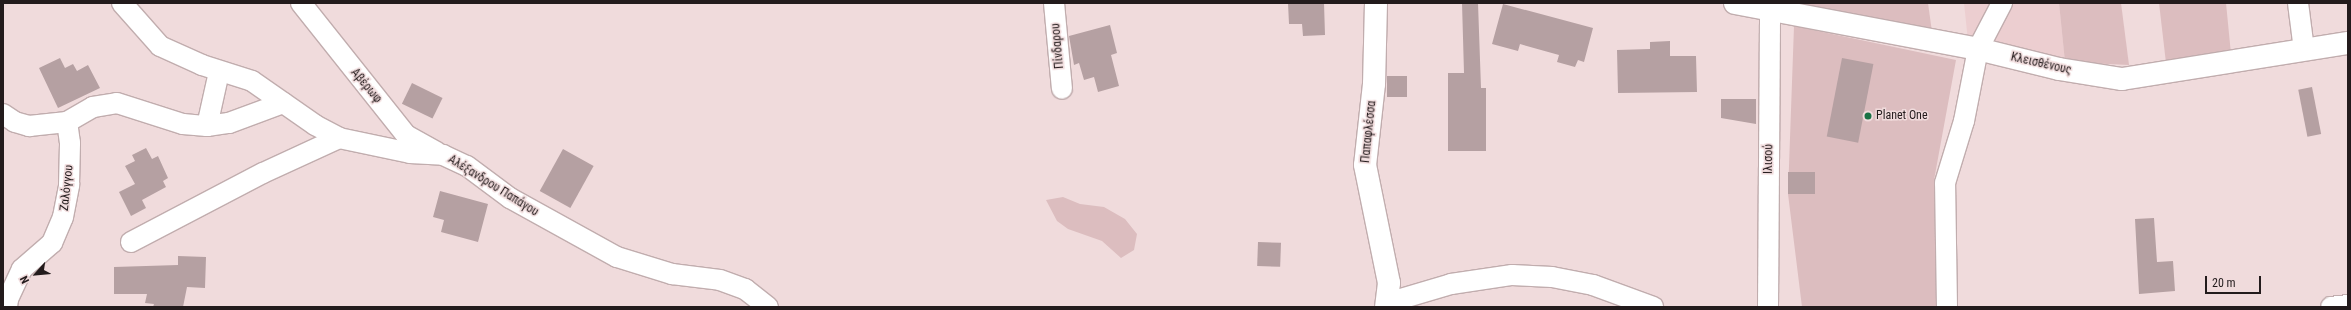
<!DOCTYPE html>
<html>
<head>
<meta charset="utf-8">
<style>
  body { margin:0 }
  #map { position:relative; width:2351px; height:310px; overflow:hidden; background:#f0dbdc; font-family:"Roboto Condensed",sans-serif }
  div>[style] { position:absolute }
  .built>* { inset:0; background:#ecced0 }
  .green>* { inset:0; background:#dcbdbf }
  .building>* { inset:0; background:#b5a0a2; transform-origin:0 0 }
  .roads { filter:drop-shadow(1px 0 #c1adae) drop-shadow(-1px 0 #c1adae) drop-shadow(0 1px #c1adae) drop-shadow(0 -1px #c1adae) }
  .minor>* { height:20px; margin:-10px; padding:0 10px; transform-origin:10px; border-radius:10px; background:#fff }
  .tertiary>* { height:22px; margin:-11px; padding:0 11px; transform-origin:11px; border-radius:11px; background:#fff }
  .secondary>* { height:22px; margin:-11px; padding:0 11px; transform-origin:11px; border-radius:11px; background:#fff }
  .dots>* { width:11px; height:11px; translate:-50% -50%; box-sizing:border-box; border:2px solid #f0dbdc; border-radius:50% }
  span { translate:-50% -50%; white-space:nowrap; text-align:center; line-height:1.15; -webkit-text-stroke:3px #f0dbdc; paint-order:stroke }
  .street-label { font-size:12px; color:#231b1c }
  .poi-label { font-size:12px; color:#231b1c }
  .left { translate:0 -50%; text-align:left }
  .frame { position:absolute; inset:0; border:4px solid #231b1c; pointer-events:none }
  .north { position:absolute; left:16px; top:254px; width:40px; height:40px; -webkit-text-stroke:3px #f0dbdc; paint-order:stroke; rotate:243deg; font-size:11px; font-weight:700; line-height:16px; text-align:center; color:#231b1c }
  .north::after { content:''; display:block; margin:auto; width:14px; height:18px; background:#231b1c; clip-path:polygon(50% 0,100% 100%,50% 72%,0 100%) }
  .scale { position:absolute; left:2205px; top:276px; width:56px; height:18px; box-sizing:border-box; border:2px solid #231b1c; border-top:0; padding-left:5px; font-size:12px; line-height:14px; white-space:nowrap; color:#231b1c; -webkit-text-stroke:3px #f0dbdc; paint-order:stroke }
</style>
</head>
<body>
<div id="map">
  <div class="built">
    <div style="clip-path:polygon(1964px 3px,2059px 3px,2065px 62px,1968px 41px)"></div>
  </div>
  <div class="green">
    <div style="clip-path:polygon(1799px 3px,1928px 3px,1932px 32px,1800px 6px)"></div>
    <div style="clip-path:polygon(2059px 3px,2121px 3px,2129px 65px,2065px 62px)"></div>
    <div style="clip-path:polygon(2159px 3px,2226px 3px,2231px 54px,2166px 63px)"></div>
    <div style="clip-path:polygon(1794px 26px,1956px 60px,1934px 180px,1936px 307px,1802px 307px,1788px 194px)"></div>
    <div style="clip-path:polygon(1063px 197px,1080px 204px,1104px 207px,1125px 219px,1137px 234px,1134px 250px,1121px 258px,1102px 241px,1068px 229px,1057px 221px,1046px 200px)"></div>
  </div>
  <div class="building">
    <div style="clip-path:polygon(1288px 3px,1324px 3px,1325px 35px,1303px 36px,1302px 24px,1289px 24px)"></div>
    <div style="clip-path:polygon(1462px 3px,1478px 3px,1481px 88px,1486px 88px,1486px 151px,1448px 151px,1448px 73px,1464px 73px)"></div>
    <div style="clip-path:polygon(1503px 4px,1593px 28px,1584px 62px,1578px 60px,1575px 67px,1557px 62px,1559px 55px,1520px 44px,1518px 51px,1492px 44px)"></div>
    <div style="clip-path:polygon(1110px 25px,1117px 53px,1111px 55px,1119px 86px,1098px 92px,1094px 77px,1084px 80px,1079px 63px,1074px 65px,1069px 36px)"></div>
    <div style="clip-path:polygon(1670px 41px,1670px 56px,1696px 56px,1697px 92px,1618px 93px,1617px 50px,1650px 49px,1650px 42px)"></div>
    <div style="clip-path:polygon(60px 58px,65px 68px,73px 64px,77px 71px,88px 65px,100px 88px,58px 108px,39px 68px)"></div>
    <div style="left:1842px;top:58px;width:32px;height:80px;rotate:11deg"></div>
    <div style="left:1387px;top:76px;width:20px;height:21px"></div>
    <div style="left:412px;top:83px;width:34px;height:23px;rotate:26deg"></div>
    <div style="left:2312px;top:87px;width:48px;height:14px;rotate:79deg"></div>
    <div style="clip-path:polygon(1721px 99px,1756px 99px,1756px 124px,1721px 118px)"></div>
    <div style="clip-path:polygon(146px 148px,152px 159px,158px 156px,168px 178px,163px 181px,166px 187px,142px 200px,146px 208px,131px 216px,119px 192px,135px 184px,125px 166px,135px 161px,132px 155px)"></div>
    <div style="left:563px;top:149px;width:35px;height:48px;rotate:29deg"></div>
    <div style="left:1788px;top:172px;width:27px;height:22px"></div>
    <div style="clip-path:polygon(440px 191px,488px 204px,478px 242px,441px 232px,444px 220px,433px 217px)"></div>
    <div style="clip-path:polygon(2154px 218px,2157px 262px,2173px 261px,2175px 291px,2139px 294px,2135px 219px)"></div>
    <div style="left:1258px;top:242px;width:23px;height:24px;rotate:2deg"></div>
    <div style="clip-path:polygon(178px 256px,206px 257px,205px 288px,187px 287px,183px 307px,153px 307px,154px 304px,145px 303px,147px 294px,114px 294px,114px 267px,178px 265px)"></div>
  </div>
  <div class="roads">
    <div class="minor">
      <div style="left:122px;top:3px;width:57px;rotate:48.5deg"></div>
      <div style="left:160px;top:46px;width:46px;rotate:24.3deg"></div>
      <div style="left:202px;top:65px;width:52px;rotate:17.7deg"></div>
      <div style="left:252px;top:81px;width:77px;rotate:34.9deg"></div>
      <div style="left:315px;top:125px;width:27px;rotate:28deg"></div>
      <div style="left:339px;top:138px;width:73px;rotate:11.9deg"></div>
      <div style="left:410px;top:153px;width:33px;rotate:3deg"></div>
      <div style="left:443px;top:155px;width:26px;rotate:25deg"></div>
      <div style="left:467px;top:166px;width:54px;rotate:36.7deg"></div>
      <div style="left:510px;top:198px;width:122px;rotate:28.9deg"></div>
      <div style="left:617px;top:257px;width:58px;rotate:17.2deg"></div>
      <div style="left:672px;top:274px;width:48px;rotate:7.1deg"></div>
      <div style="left:720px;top:280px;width:27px;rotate:20deg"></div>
      <div style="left:745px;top:289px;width:29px;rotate:38deg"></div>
      <div style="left:301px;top:3px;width:169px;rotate:51.5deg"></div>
      <div style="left:406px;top:135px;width:35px;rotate:29deg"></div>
      <div style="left:1054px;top:3px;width:86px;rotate:84.7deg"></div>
      <div style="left:2298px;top:3px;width:47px;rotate:82.7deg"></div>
      <div style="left:3px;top:114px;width:14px;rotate:34deg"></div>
      <div style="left:15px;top:122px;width:15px;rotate:16deg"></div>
      <div style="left:29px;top:126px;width:38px;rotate:-6deg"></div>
      <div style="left:67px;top:122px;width:30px;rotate:-30deg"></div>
      <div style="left:93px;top:107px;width:24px;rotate:-9deg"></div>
      <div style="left:117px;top:103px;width:69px;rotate:17.7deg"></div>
      <div style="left:183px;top:124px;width:24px;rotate:5deg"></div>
      <div style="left:207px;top:126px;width:22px;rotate:-8deg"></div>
      <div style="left:229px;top:123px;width:58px;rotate:-20.3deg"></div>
      <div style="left:207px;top:126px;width:55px;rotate:-77.5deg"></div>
      <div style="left:131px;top:242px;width:149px;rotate:-27.6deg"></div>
      <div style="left:263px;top:173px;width:84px;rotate:-24.7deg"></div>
      <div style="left:1387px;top:303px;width:67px;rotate:-16.5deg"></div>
      <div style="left:1451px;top:284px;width:62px;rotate:-8.4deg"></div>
      <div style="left:1512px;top:275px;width:40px;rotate:2.9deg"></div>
      <div style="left:1552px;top:277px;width:42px;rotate:11deg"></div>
      <div style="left:1593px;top:285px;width:64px;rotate:20.1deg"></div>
      <div style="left:7px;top:307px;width:8px;rotate:-83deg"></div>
      <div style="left:8px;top:299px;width:33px;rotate:-65deg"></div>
      <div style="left:22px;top:269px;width:40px;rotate:-41deg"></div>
      <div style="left:52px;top:243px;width:28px;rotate:-67deg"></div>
      <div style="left:63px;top:217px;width:33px;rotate:-79deg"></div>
      <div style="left:69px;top:185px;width:42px;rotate:-88.6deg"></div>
      <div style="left:70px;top:143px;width:21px;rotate:-98deg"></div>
      <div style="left:1768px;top:307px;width:297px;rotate:-89.6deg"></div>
      <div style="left:1947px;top:307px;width:124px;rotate:-90.9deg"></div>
      <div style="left:1945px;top:183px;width:65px;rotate:-73deg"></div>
      <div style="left:1964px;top:121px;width:73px;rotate:-79deg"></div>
      <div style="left:1978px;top:49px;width:52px;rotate:-62.4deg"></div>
      <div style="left:2331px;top:307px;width:17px;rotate:-7deg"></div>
    </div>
    <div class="tertiary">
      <div style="left:1376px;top:3px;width:81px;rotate:91.4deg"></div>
      <div style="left:1374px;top:84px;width:81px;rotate:96.3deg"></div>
      <div style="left:1365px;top:165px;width:120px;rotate:78.5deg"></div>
      <div style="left:1389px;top:283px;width:24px;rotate:97deg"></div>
    </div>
    <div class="secondary">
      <div style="left:1735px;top:3px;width:247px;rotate:10.7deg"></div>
      <div style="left:1978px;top:49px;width:83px;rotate:13.9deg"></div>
      <div style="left:2059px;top:69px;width:64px;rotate:9deg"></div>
      <div style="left:2122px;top:79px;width:229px;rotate:-9.1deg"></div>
    </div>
  </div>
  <div class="dots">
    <div style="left:1868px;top:116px;background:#197245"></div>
  </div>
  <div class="street-label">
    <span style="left:1058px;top:46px;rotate:-95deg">Πίνδαρου</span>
    <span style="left:2041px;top:64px;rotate:13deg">Κλεισθένους</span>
    <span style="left:366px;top:86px;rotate:50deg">Αβέρωφ</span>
    <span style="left:1369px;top:132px;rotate:-84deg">Παπαφλέσσα</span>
    <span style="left:1769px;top:159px;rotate:-89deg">Ιλισού</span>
    <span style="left:493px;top:186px;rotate:32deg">Αλέξανδρου Παπάγου</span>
    <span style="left:67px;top:188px;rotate:-84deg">Ζαλόγγου</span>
  </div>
  <div class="poi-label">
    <span class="left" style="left:1876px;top:116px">Planet One</span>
  </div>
  <div class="frame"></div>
  <div class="north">N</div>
  <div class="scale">20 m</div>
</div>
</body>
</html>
